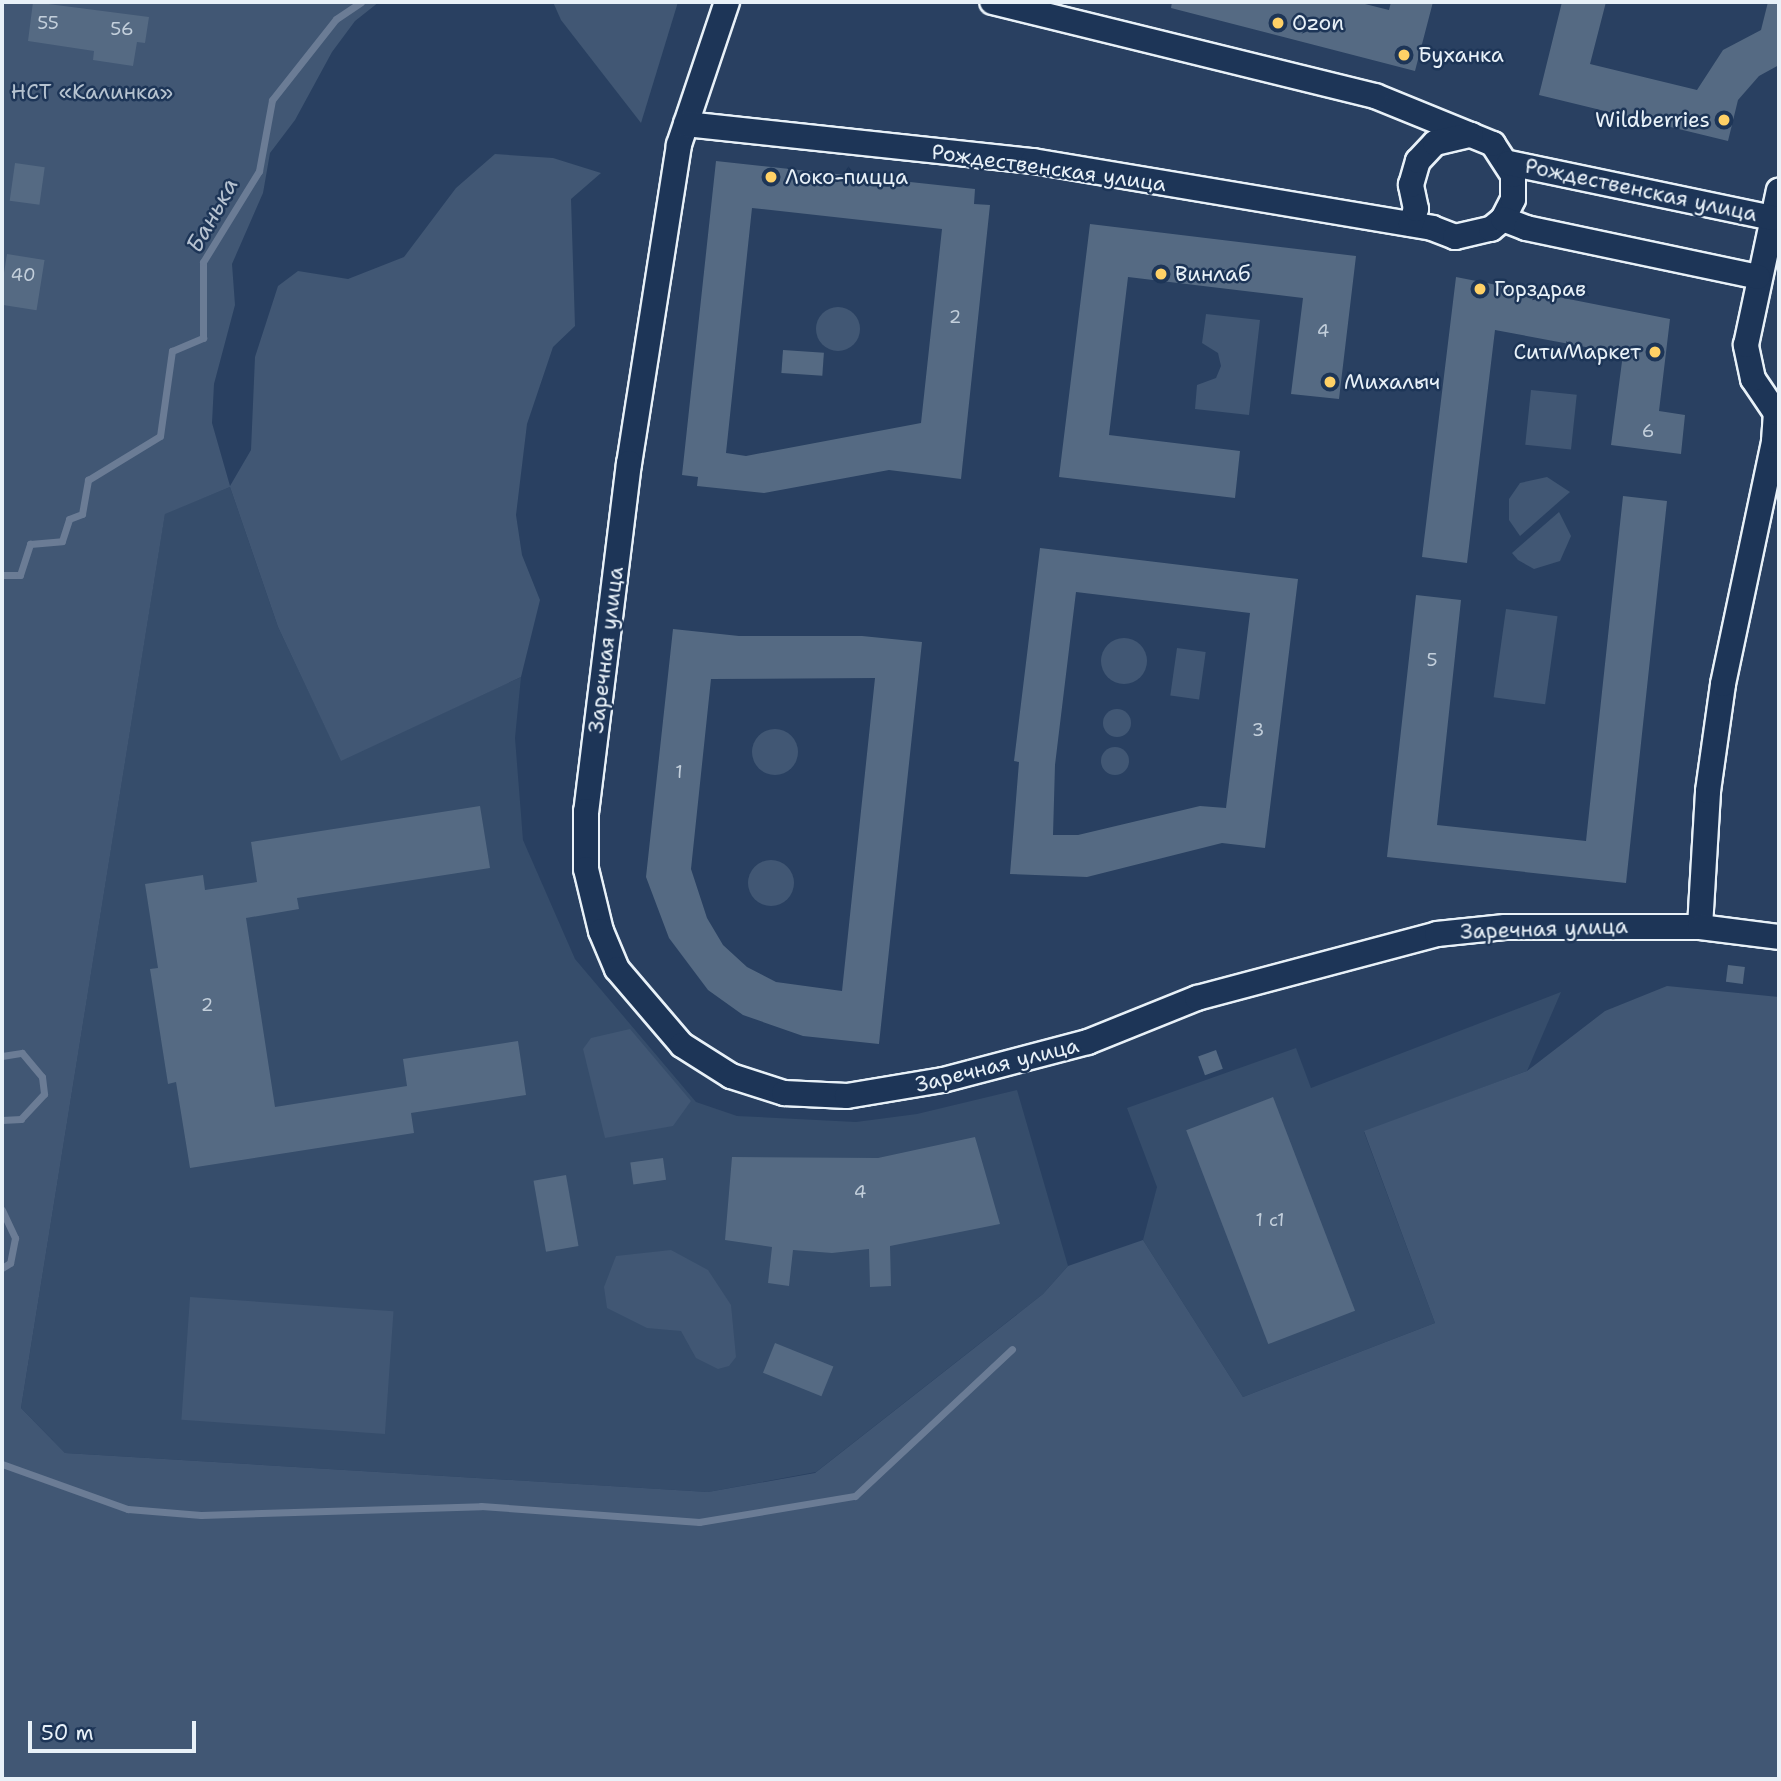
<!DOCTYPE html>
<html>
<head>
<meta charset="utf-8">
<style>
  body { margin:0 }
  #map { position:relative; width:1781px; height:1781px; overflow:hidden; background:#294061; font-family:"Shantell Sans",sans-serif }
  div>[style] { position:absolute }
  .built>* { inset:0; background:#364d6b }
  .green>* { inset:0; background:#415774; transform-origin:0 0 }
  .round { border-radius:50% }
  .stream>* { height:7px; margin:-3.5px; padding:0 3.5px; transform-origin:3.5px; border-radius:3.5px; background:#6b7c95 }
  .building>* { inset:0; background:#556a83; transform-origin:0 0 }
  .roads { filter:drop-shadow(2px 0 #e8f1f8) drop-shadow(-2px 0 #e8f1f8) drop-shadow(0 2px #e8f1f8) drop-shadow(0 -2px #e8f1f8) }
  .street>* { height:24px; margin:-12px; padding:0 12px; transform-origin:12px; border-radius:12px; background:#1d3557 }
  .dots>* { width:19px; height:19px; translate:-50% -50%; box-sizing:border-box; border:4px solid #1d3557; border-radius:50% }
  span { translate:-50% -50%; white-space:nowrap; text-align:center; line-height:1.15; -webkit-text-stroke:5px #1d3557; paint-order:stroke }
  .number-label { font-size:18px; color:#c3cfdb }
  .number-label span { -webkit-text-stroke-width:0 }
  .poi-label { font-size:21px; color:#e8f1f8 }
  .left { translate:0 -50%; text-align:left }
  .right { translate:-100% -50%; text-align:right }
  .park-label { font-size:21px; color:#b6c3d0 }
  .street-label { font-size:21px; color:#e8f1f8 }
  .water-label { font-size:23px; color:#b6c2d0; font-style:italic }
  .frame { position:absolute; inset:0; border:4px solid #e8f1f8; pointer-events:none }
  .scale { position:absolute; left:28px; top:1721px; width:168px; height:32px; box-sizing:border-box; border:4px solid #e8f1f8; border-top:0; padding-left:9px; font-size:21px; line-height:24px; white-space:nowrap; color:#e8f1f8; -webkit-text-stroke:5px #1d3557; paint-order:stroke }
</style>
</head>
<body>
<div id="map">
  <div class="built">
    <div style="clip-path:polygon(230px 487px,278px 627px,341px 760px,521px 677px,515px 738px,523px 840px,575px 959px,696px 1102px,737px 1116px,856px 1122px,917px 1114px,1017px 1090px,1068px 1266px,1043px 1294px,816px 1472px,708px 1492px,65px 1453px,21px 1408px,165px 513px)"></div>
    <div style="clip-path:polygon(1561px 992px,1527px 1071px,1364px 1132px,1435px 1323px,1243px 1397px,1143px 1240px,1157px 1187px,1127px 1108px,1296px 1048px,1311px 1088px)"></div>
  </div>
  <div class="green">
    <div style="clip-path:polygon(2px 2px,379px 2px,355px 21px,332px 52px,295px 120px,270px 153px,263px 193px,232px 264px,235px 305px,214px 384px,212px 423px,230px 486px,251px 450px,255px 357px,278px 286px,298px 271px,348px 279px,404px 257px,456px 188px,495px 154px,553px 158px,601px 173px,571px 199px,575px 326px,553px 347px,527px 424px,516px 515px,522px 555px,540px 600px,521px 677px,341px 761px,278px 627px,230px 487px,165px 514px,21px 1408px,65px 1453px,708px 1492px,815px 1473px,1043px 1294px,1068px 1266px,1143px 1240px,1243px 1397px,1435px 1323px,1364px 1131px,1527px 1071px,1605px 1011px,1667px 986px,1779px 997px,1779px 1779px,2px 1779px)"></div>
    <div style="clip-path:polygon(553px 2px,678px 2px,641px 123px,561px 20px)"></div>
    <div class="round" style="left:816px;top:307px;width:44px;height:44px"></div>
    <div style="clip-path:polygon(1206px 314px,1260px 320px,1249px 415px,1195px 409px,1197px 385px,1216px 378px,1221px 366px,1218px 353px,1202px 343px)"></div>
    <div style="left:1531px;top:390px;width:46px;height:55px;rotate:6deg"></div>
    <div style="clip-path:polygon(1547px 477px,1570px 492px,1520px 536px,1509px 520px,1509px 499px,1520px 483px)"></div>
    <div style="clip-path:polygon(1559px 512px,1571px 536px,1560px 561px,1534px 569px,1518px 560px,1512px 553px)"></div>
    <div style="left:1506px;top:609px;width:52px;height:89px;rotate:8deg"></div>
    <div class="round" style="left:1101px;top:638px;width:46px;height:46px"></div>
    <div style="left:1177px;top:648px;width:29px;height:48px;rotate:8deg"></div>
    <div class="round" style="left:1103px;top:709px;width:28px;height:28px"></div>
    <div class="round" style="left:752px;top:729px;width:46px;height:46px"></div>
    <div class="round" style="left:1101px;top:747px;width:28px;height:28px"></div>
    <div class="round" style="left:748px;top:860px;width:46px;height:46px"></div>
    <div style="clip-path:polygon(630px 1029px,691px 1101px,673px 1126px,605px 1138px,583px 1049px,591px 1038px)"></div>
    <div style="clip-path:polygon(671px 1250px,708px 1270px,731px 1305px,736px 1357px,729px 1366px,718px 1369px,696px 1358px,681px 1331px,647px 1328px,607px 1308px,604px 1287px,616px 1256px)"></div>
    <div style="left:190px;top:1297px;width:204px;height:123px;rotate:4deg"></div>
  </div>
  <div class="stream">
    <div style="left:2px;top:575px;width:18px"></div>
    <div style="left:20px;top:575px;width:33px;rotate:-72deg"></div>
    <div style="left:30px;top:544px;width:32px;rotate:-5deg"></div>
    <div style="left:62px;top:541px;width:23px;rotate:-72deg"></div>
    <div style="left:69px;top:519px;width:14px;rotate:-21deg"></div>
    <div style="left:82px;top:514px;width:35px;rotate:-80deg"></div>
    <div style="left:88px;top:480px;width:84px;rotate:-31.4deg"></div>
    <div style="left:160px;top:436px;width:86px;rotate:-82deg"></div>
    <div style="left:172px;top:351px;width:34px;rotate:-23deg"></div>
    <div style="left:203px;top:338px;width:76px;rotate:-90deg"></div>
    <div style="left:203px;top:262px;width:107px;rotate:-58.4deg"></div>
    <div style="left:259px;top:171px;width:72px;rotate:-79.6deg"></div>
    <div style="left:272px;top:100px;width:103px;rotate:-51.7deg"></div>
    <div style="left:336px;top:19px;width:30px;rotate:-34deg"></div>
    <div style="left:2px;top:1056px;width:20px;rotate:-9deg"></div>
    <div style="left:22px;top:1053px;width:31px;rotate:50deg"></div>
    <div style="left:42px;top:1077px;width:17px;rotate:83deg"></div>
    <div style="left:44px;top:1094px;width:34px;rotate:133deg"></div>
    <div style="left:21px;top:1119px;width:19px;rotate:177deg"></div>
    <div style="left:2px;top:1210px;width:31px;rotate:65deg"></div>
    <div style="left:15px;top:1238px;width:25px;rotate:101deg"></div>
    <div style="left:10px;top:1263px;width:9px;rotate:148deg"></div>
    <div style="left:2px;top:1464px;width:134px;rotate:19.7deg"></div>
    <div style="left:128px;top:1509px;width:73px;rotate:4.7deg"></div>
    <div style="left:201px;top:1515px;width:280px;rotate:-1.8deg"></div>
    <div style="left:481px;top:1506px;width:219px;rotate:4.2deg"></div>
    <div style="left:699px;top:1522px;width:158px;rotate:-9.5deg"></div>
    <div style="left:855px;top:1496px;width:215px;rotate:-43.1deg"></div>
  </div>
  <div class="building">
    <div style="clip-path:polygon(33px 2px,149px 17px,145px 43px,137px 42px,133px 66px,93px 60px,94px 51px,28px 41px)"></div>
    <div style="clip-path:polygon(1172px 2px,1357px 2px,1389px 10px,1391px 2px,1433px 2px,1415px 71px,1171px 8px)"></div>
    <div style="clip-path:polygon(1562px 2px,1606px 2px,1590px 64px,1697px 90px,1723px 50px,1761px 30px,1768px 2px,1779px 2px,1779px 65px,1759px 76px,1738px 100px,1728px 141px,1539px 95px)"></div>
    <div style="clip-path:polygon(evenodd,716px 161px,975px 189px,974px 204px,990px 205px,961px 479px,889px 470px,764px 493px,697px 486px,698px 477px,682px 475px,716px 161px,752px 208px,942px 229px,921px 423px,746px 456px,726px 453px,752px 208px)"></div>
    <div style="left:15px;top:163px;width:30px;height:38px;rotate:8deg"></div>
    <div style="clip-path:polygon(1090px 224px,1356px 256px,1339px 399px,1291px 394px,1303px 298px,1128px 277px,1109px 435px,1240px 451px,1235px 498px,1059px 477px)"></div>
    <div style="left:7px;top:254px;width:38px;height:51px;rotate:9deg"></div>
    <div style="clip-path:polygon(1456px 277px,1670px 319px,1659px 411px,1685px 415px,1681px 454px,1611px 445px,1623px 354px,1495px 330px,1467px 563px,1422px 557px)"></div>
    <div style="left:783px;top:350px;width:41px;height:23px;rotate:4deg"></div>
    <div style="clip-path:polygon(1623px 496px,1667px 501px,1626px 883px,1387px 857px,1416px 595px,1461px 600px,1437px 825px,1586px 841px)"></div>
    <div style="clip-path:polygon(evenodd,1040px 548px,1298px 579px,1265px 848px,1222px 843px,1087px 877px,1010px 874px,1019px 762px,1014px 761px,1040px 548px,1076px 592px,1250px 613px,1226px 808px,1200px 806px,1078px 835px,1053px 835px,1055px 765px,1076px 592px)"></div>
    <div style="clip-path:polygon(evenodd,673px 629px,739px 636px,862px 636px,922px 642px,879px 1044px,803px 1036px,743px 1015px,708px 990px,669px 938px,646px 877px,673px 629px,875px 678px,842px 991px,776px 982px,747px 967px,723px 945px,707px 918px,691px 869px,711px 679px,875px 678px)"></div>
    <div style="clip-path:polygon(480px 806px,490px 868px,297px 898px,299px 909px,246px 918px,275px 1107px,407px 1086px,403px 1059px,518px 1041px,526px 1095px,411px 1113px,414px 1133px,190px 1168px,176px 1082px,168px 1084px,150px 969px,158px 968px,145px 884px,203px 875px,205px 890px,257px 882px,251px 842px)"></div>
    <div style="left:1728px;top:965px;width:17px;height:17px;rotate:7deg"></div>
    <div style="left:1216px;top:1050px;width:20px;height:19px;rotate:70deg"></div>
    <div style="left:1273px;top:1097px;width:229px;height:93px;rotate:69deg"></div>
    <div style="clip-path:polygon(975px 1137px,1000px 1224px,890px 1246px,891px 1286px,870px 1287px,869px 1249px,832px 1253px,793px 1250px,789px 1286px,768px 1283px,772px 1247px,725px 1240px,732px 1157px,878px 1158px)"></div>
    <div style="left:663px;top:1158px;width:22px;height:33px;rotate:82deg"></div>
    <div style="left:566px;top:1175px;width:72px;height:33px;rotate:80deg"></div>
    <div style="left:775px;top:1343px;width:63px;height:32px;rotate:22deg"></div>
  </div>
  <div class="roads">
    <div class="street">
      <div style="left:727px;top:2px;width:151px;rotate:108.6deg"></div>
      <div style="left:679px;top:145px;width:322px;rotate:98.9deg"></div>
      <div style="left:629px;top:463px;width:351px;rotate:97deg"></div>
      <div style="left:586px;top:811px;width:58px;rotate:90deg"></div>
      <div style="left:586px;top:869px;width:64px;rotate:76.4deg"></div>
      <div style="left:601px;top:931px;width:41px;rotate:67.2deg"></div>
      <div style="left:617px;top:969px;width:100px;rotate:49.5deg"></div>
      <div style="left:682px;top:1045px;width:58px;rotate:32.3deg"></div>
      <div style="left:731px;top:1076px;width:56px;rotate:17.8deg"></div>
      <div style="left:784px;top:1093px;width:63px;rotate:2.7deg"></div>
      <div style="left:847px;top:1096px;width:97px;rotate:-9.5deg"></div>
      <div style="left:943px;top:1080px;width:150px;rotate:-14.7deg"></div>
      <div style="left:1088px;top:1042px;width:118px;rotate:-22deg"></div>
      <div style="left:1197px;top:998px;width:248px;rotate:-14.9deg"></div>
      <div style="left:1437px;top:934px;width:68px;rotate:-5.9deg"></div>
      <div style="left:1505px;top:927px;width:195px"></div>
      <div style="left:1700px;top:927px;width:136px;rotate:-86.6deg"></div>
      <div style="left:1708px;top:791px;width:108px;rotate:-82deg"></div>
      <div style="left:1723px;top:684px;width:248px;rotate:-78.1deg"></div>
      <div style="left:1774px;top:441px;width:28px;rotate:-86deg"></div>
      <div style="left:1776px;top:413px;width:41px;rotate:-124.1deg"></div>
      <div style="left:1753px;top:379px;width:35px;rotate:-102deg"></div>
      <div style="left:1746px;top:345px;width:158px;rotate:-78deg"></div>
      <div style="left:686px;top:124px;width:349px;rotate:6.1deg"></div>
      <div style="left:1033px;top:161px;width:405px;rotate:9.5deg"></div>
      <div style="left:1432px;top:228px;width:25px;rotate:21deg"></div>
      <div style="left:1455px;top:237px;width:37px;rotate:-13deg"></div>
      <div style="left:1491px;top:229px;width:16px;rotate:-40deg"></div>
      <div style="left:1503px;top:219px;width:22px;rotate:-63deg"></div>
      <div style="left:1513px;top:199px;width:24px;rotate:-90deg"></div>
      <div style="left:1513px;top:175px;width:37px;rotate:-123deg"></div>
      <div style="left:1493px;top:144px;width:127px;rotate:-157.9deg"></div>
      <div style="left:1375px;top:96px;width:394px;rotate:-166.2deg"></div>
      <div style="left:1509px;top:163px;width:269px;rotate:11.8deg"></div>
      <div style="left:1503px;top:219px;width:25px;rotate:21deg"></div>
      <div style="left:1526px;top:228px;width:237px;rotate:11.9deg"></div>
      <div style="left:1411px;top:224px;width:16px;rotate:-72deg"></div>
      <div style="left:1416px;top:209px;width:25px;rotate:-102deg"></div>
      <div style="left:1411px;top:185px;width:25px;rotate:-74deg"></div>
      <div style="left:1418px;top:161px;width:25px;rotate:-47deg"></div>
      <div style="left:1435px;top:143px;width:37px;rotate:-13deg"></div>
      <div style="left:1700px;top:927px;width:80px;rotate:7.2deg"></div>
    </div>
  </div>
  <div class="dots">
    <div style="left:1278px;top:23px;background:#ffd166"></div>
    <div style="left:1404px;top:55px;background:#ffd166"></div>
    <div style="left:1724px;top:120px;background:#ffd166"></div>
    <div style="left:771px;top:177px;background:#ffd166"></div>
    <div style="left:1161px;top:274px;background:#ffd166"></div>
    <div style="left:1480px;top:289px;background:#ffd166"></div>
    <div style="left:1655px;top:352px;background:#ffd166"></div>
    <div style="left:1330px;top:382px;background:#ffd166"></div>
  </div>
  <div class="number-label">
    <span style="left:48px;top:23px">55</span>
    <span style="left:122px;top:29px">56</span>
    <span style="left:23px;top:275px">40</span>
    <span style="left:955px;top:317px">2</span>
    <span style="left:1323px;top:331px">4</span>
    <span style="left:1648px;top:431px">6</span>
    <span style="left:1432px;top:660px">5</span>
    <span style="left:1258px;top:730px">3</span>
    <span style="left:679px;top:772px">1</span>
    <span style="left:207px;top:1005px">2</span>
    <span style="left:860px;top:1192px">4</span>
    <span style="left:1270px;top:1220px">1 с1</span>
  </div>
  <div class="poi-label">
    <span class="left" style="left:1292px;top:23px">Ozon</span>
    <span class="left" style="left:1418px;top:55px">Буханка</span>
    <span class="right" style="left:1710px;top:120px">Wildberries</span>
    <span class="left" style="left:785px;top:177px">Локо-пицца</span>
    <span class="left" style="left:1175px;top:274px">Винлаб</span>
    <span class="left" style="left:1494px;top:289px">Горздрав</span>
    <span class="right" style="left:1641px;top:352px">СитиМаркет</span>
    <span class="left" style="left:1344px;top:382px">Михалыч</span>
  </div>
  <div class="park-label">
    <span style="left:92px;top:92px">НСТ «Калинка»</span>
  </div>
  <div class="street-label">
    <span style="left:1049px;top:168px;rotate:8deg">Рождественская улица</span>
    <span style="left:1641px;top:190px;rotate:12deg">Рождественская улица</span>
    <span style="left:606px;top:650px;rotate:-83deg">Заречная улица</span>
    <span style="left:1544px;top:929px;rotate:-2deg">Заречная улица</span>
    <span style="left:997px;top:1065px;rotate:-14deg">Заречная улица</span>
  </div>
  <div class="water-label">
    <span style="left:212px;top:215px;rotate:-61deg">Банька</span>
  </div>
  <div class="frame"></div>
  <div class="scale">50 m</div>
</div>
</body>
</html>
